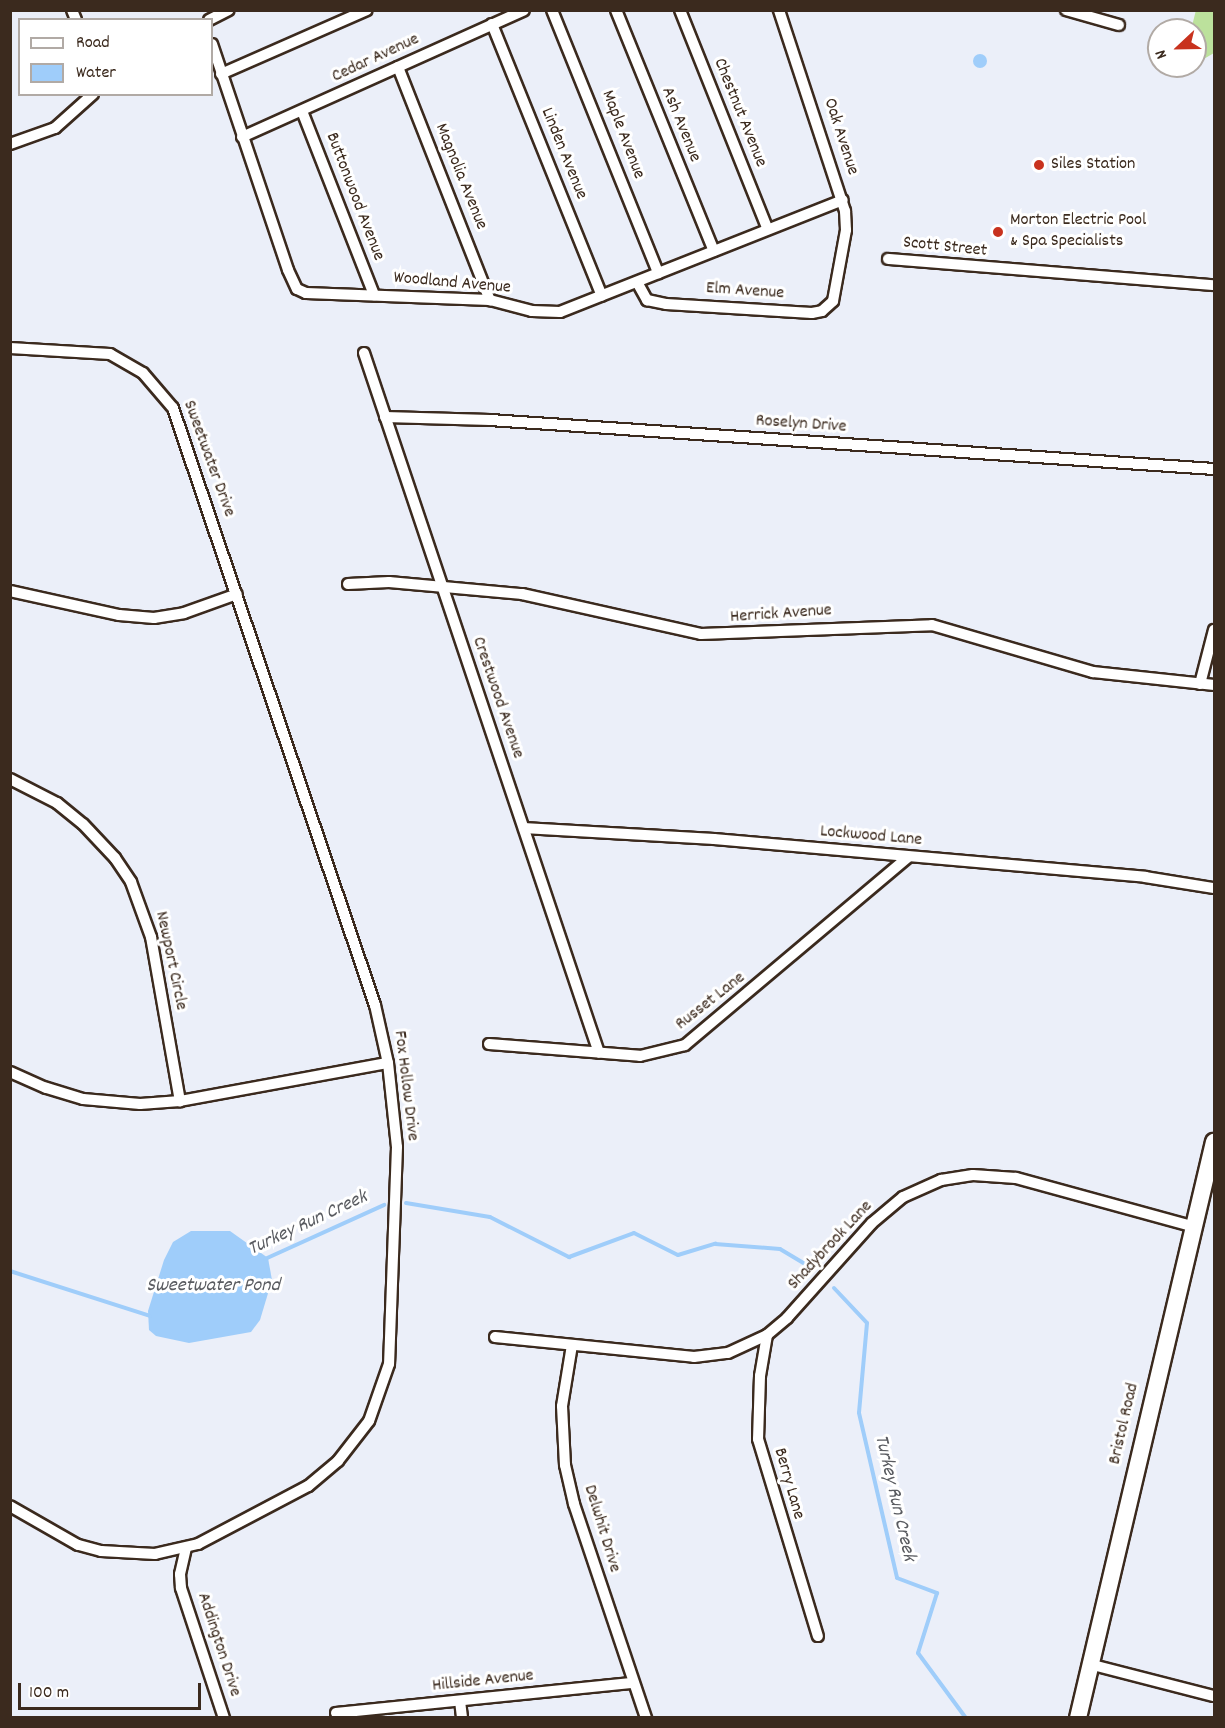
<!DOCTYPE html>
<html>
<head>
<meta charset="utf-8">
<style>
  body { margin:0 }
  #map { position:relative; width:1225px; height:1728px; overflow:hidden; background:#ebeff9; font-family:Dekko,sans-serif }
  div>[style] { position:absolute }
  .green>* { inset:0; background:#bce19c }
  .water>* { inset:0; background:#9fcdfa }
  .round { border-radius:50% }
  .stream>* { height:4px; margin:-2px; padding:0 2px; transform-origin:2px; border-radius:2px; background:#9fcdfa }
  .roads { filter:drop-shadow(2px 0 #3b2a1e) drop-shadow(-2px 0 #3b2a1e) drop-shadow(0 2px #3b2a1e) drop-shadow(0 -2px #3b2a1e) }
  .street>* { height:10px; margin:-5px; padding:0 5px; transform-origin:5px; border-radius:5px; background:#fff }
  .secondary>* { height:16px; margin:-8px; padding:0 8px; transform-origin:8px; border-radius:8px; background:#fff }
  .dots>* { width:16px; height:16px; translate:-50% -50%; box-sizing:border-box; border:3px solid #fff; border-radius:50% }
  span { translate:-50% -50%; white-space:nowrap; text-align:center; line-height:1.15; -webkit-text-stroke:6px #fff; paint-order:stroke }
  .street-label { font-size:18px; color:#3b2a1e }
  .poi-label { font-size:18px; color:#3b2a1e }
  .left { translate:0 -50%; text-align:left }
  .water-label { font-size:20px; color:#595b60; font-style:italic }
  .frame { position:absolute; inset:0; border:12px solid #3b2a1e; pointer-events:none }
  .legend { position:absolute; left:18px; top:18px; width:195px; height:78px; box-sizing:border-box; background:#fff; border:2px solid #b1aaa5; margin:0; padding:8px 10px; list-style:none; font-size:18px; color:#3b2a1e }
  .legend li { display:flex; align-items:center; gap:12px; height:30px }
  .legend b { width:30px; border:2px solid #b1aaa5 }
  .north { position:absolute; left:1147px; top:18px; width:60px; height:60px; box-sizing:border-box; background:#fff; border:2px solid #b1aaa5; border-radius:50%; rotate:248deg; font-size:16px; font-weight:700; line-height:24px; text-align:center; color:#3b2a1e }
  .north::after { content:''; display:block; margin:auto; width:21px; height:27px; background:#c8321e; clip-path:polygon(50% 0,100% 100%,50% 72%,0 100%) }
  .scale { position:absolute; left:18px; top:1683px; width:183px; height:27px; box-sizing:border-box; border:3px solid #3b2a1e; border-top:0; padding-left:8px; font-size:18px; line-height:21px; white-space:nowrap; color:#3b2a1e; -webkit-text-stroke:4px #fff; paint-order:stroke }
</style>
</head>
<body>
<div id="map">
  <div class="green">
    <div style="clip-path:polygon(1196px 10px,1214px 11px,1214px 53px,1202px 60px,1195px 61px,1195px 30px,1191px 30px)"></div>
  </div>
  <div class="water">
    <div class="round" style="left:973px;top:54px;width:14px;height:14px"></div>
    <div style="clip-path:polygon(191px 1231px,230px 1231px,268px 1258px,272px 1280px,260px 1320px,251px 1332px,189px 1343px,156px 1336px,149px 1330px,148px 1311px,164px 1260px,173px 1242px)"></div>
  </div>
  <div class="stream">
    <div style="left:406px;top:1203px;width:85px;rotate:9.5deg"></div>
    <div style="left:490px;top:1217px;width:89px;rotate:26.9deg"></div>
    <div style="left:569px;top:1257px;width:69px;rotate:-20.3deg"></div>
    <div style="left:634px;top:1233px;width:49px;rotate:26.6deg"></div>
    <div style="left:678px;top:1255px;width:39px;rotate:-17deg"></div>
    <div style="left:715px;top:1244px;width:65px;rotate:4.4deg"></div>
    <div style="left:780px;top:1249px;width:39px;rotate:31deg"></div>
    <div style="left:265px;top:1259px;width:131px;rotate:-24.4deg"></div>
    <div style="left:10px;top:1271px;width:147px;rotate:17.8deg"></div>
    <div style="left:834px;top:1288px;width:48px;rotate:46.7deg"></div>
    <div style="left:867px;top:1323px;width:90px;rotate:95.1deg"></div>
    <div style="left:859px;top:1413px;width:169px;rotate:77deg"></div>
    <div style="left:897px;top:1578px;width:43px;rotate:20.6deg"></div>
    <div style="left:937px;top:1593px;width:63px;rotate:107.6deg"></div>
    <div style="left:918px;top:1653px;width:81px;rotate:53.6deg"></div>
  </div>
  <div class="roads">
    <div class="street">
      <div style="left:72px;top:10px;width:11px;rotate:68deg"></div>
      <div style="left:552px;top:10px;width:284px;rotate:68deg"></div>
      <div style="left:616px;top:10px;width:260px;rotate:67.9deg"></div>
      <div style="left:680px;top:10px;width:234px;rotate:68.2deg"></div>
      <div style="left:1066px;top:10px;width:55px;rotate:15.8deg"></div>
      <div style="left:209px;top:20px;width:22px;rotate:-27deg"></div>
      <div style="left:492px;top:24px;width:293px;rotate:68deg"></div>
      <div style="left:212px;top:44px;width:238px;rotate:71.4deg"></div>
      <div style="left:288px;top:270px;width:21px;rotate:65deg"></div>
      <div style="left:297px;top:289px;width:10px;rotate:24deg"></div>
      <div style="left:306px;top:293px;width:184px;rotate:2.2deg"></div>
      <div style="left:490px;top:300px;width:43px;rotate:14.7deg"></div>
      <div style="left:532px;top:311px;width:28px;rotate:2deg"></div>
      <div style="left:560px;top:312px;width:304px;rotate:-21.6deg"></div>
      <div style="left:398px;top:67px;width:251px;rotate:68.5deg"></div>
      <div style="left:221px;top:74px;width:159px;rotate:-23.7deg"></div>
      <div style="left:302px;top:111px;width:198px;rotate:68.6deg"></div>
      <div style="left:242px;top:137px;width:309px;rotate:-24.2deg"></div>
      <div style="left:10px;top:144px;width:48px;rotate:-19.6deg"></div>
      <div style="left:55px;top:128px;width:51px;rotate:-41.8deg"></div>
      <div style="left:888px;top:259px;width:327px;rotate:4.6deg"></div>
      <div style="left:637px;top:282px;width:21px;rotate:61deg"></div>
      <div style="left:647px;top:300px;width:19px;rotate:12deg"></div>
      <div style="left:666px;top:304px;width:146px;rotate:3.5deg"></div>
      <div style="left:812px;top:313px;width:10px;rotate:-11deg"></div>
      <div style="left:822px;top:311px;width:15px;rotate:-42deg"></div>
      <div style="left:833px;top:301px;width:72px;rotate:-79.6deg"></div>
      <div style="left:846px;top:230px;width:19px;rotate:-93deg"></div>
      <div style="left:845px;top:211px;width:212px;rotate:-108.2deg"></div>
      <div style="left:10px;top:348px;width:100px;rotate:3.4deg"></div>
      <div style="left:110px;top:354px;width:38px;rotate:30deg"></div>
      <div style="left:143px;top:373px;width:46px;rotate:49.4deg"></div>
      <div style="left:173px;top:408px;width:630px;rotate:71.31deg"></div>
      <div style="left:375px;top:1005px;width:59px;rotate:77.4deg"></div>
      <div style="left:388px;top:1063px;width:84px;rotate:83.9deg"></div>
      <div style="left:397px;top:1147px;width:217px;rotate:92.1deg"></div>
      <div style="left:389px;top:1364px;width:60px;rotate:109.3deg"></div>
      <div style="left:369px;top:1421px;width:51px;rotate:127.8deg"></div>
      <div style="left:338px;top:1461px;width:39px;rotate:140deg"></div>
      <div style="left:308px;top:1486px;width:124px;rotate:152.2deg"></div>
      <div style="left:198px;top:1544px;width:44px;rotate:166.9deg"></div>
      <div style="left:155px;top:1554px;width:54px;rotate:-176.8deg"></div>
      <div style="left:101px;top:1551px;width:24px;rotate:-165deg"></div>
      <div style="left:78px;top:1545px;width:78px;rotate:-150.2deg"></div>
      <div style="left:364px;top:353px;width:738px;rotate:71.44deg"></div>
      <div style="left:385px;top:417px;width:105px;rotate:1.6deg"></div>
      <div style="left:490px;top:420px;width:726px;rotate:3.87deg"></div>
      <div style="left:348px;top:584px;width:41px;rotate:-2.8deg"></div>
      <div style="left:389px;top:582px;width:134px;rotate:5.2deg"></div>
      <div style="left:522px;top:594px;width:183px;rotate:12.6deg"></div>
      <div style="left:701px;top:634px;width:231px;rotate:-2.2deg"></div>
      <div style="left:932px;top:625px;width:168px;rotate:16.3deg"></div>
      <div style="left:1093px;top:672px;width:122px;rotate:6.1deg"></div>
      <div style="left:10px;top:591px;width:112px;rotate:12.4deg"></div>
      <div style="left:119px;top:615px;width:35px;rotate:5deg"></div>
      <div style="left:154px;top:618px;width:30px;rotate:-9deg"></div>
      <div style="left:184px;top:613px;width:56px;rotate:-19.7deg"></div>
      <div style="left:1200px;top:684px;width:56px;rotate:-75.5deg"></div>
      <div style="left:10px;top:779px;width:53px;rotate:27.1deg"></div>
      <div style="left:57px;top:803px;width:33px;rotate:39deg"></div>
      <div style="left:83px;top:824px;width:47px;rotate:46.7deg"></div>
      <div style="left:115px;top:858px;width:29px;rotate:56deg"></div>
      <div style="left:131px;top:882px;width:59px;rotate:70deg"></div>
      <div style="left:151px;top:937px;width:167px;rotate:80deg"></div>
      <div style="left:180px;top:1101px;width:40px;rotate:175.7deg"></div>
      <div style="left:140px;top:1104px;width:57px;rotate:-175deg"></div>
      <div style="left:83px;top:1099px;width:39px;rotate:-163deg"></div>
      <div style="left:46px;top:1088px;width:39px;rotate:-156deg"></div>
      <div style="left:524px;top:828px;width:190px;rotate:3.3deg"></div>
      <div style="left:714px;top:839px;width:433px;rotate:5deg"></div>
      <div style="left:1145px;top:877px;width:70px;rotate:9.1deg"></div>
      <div style="left:489px;top:1044px;width:151px;rotate:4.5deg"></div>
      <div style="left:640px;top:1056px;width:46px;rotate:-13.7deg"></div>
      <div style="left:685px;top:1045px;width:292px;rotate:-40.1deg"></div>
      <div style="left:180px;top:1101px;width:211px;rotate:-10.4deg"></div>
      <div style="left:767px;top:1335px;width:42px;rotate:99.7deg"></div>
      <div style="left:760px;top:1376px;width:63px;rotate:91.8deg"></div>
      <div style="left:758px;top:1439px;width:206px;rotate:73.1deg"></div>
      <div style="left:495px;top:1337px;width:200px;rotate:5.7deg"></div>
      <div style="left:694px;top:1357px;width:34px;rotate:-7deg"></div>
      <div style="left:728px;top:1353px;width:43px;rotate:-24.8deg"></div>
      <div style="left:767px;top:1335px;width:26px;rotate:-40deg"></div>
      <div style="left:787px;top:1318px;width:127px;rotate:-48.2deg"></div>
      <div style="left:872px;top:1223px;width:40px;rotate:-40deg"></div>
      <div style="left:903px;top:1197px;width:42px;rotate:-24.1deg"></div>
      <div style="left:941px;top:1180px;width:32px;rotate:-9deg"></div>
      <div style="left:973px;top:1175px;width:43px;rotate:4deg"></div>
      <div style="left:1016px;top:1178px;width:182px;rotate:15.3deg"></div>
      <div style="left:572px;top:1345px;width:62px;rotate:99.3deg"></div>
      <div style="left:562px;top:1406px;width:59px;rotate:87.1deg"></div>
      <div style="left:565px;top:1465px;width:40px;rotate:77deg"></div>
      <div style="left:574px;top:1504px;width:226px;rotate:71.4deg"></div>
      <div style="left:186px;top:1548px;width:27px;rotate:103deg"></div>
      <div style="left:180px;top:1574px;width:14px;rotate:86deg"></div>
      <div style="left:181px;top:1588px;width:137px;rotate:71.7deg"></div>
      <div style="left:1089px;top:1664px;width:129px;rotate:14.4deg"></div>
      <div style="left:460px;top:1701px;width:17px;rotate:83deg"></div>
      <div style="left:336px;top:1713px;width:299px;rotate:-5.8deg"></div>
    </div>
    <div class="secondary">
      <div style="left:1078px;top:1718px;width:592px;rotate:-76.72deg"></div>
    </div>
  </div>
  <div class="dots">
    <div style="left:1039px;top:165px;background:#c8321e"></div>
    <div style="left:998px;top:232px;background:#c8321e"></div>
  </div>
  <div class="street-label">
    <span style="left:376px;top:59px;rotate:-25deg">Cedar Avenue</span>
    <span style="left:739px;top:113px;rotate:68deg">Chestnut Avenue</span>
    <span style="left:680px;top:125px;rotate:68deg">Ash Avenue</span>
    <span style="left:622px;top:135px;rotate:69deg">Maple Avenue</span>
    <span style="left:840px;top:137px;rotate:72deg">Oak Avenue</span>
    <span style="left:563px;top:154px;rotate:68deg">Linden Avenue</span>
    <span style="left:460px;top:177px;rotate:68deg">Magnolia Avenue</span>
    <span style="left:354px;top:197px;rotate:69deg">Buttonwood Avenue</span>
    <span style="left:945px;top:248px;rotate:6deg">Scott Street</span>
    <span style="left:452px;top:284px;rotate:5deg">Woodland Avenue</span>
    <span style="left:745px;top:292px;rotate:4deg">Elm Avenue</span>
    <span style="left:801px;top:425px;rotate:4deg">Roselyn Drive</span>
    <span style="left:208px;top:459px;rotate:70deg">Sweetwater Drive</span>
    <span style="left:781px;top:615px;rotate:-4deg">Herrick Avenue</span>
    <span style="left:497px;top:698px;rotate:71deg">Crestwood Avenue</span>
    <span style="left:871px;top:837px;rotate:5deg">Lockwood Lane</span>
    <span style="left:170px;top:961px;rotate:78deg">Newport Circle</span>
    <span style="left:711px;top:1002px;rotate:-38deg">Russet Lane</span>
    <span style="left:405px;top:1086px;rotate:83deg">Fox Hollow Drive</span>
    <span style="left:831px;top:1246px;rotate:-47deg">Shadybrook Lane</span>
    <span style="left:1125px;top:1424px;rotate:-77deg">Bristol Road</span>
    <span style="left:788px;top:1484px;rotate:74deg">Berry Lane</span>
    <span style="left:601px;top:1529px;rotate:73deg">Delwhit Drive</span>
    <span style="left:218px;top:1645px;rotate:72deg">Addington Drive</span>
    <span style="left:483px;top:1682px;rotate:-6deg">Hillside Avenue</span>
  </div>
  <div class="poi-label">
    <span class="left" style="left:1051px;top:165px">Siles Station</span>
    <span class="left" style="left:1010px;top:232px">Morton Electric Pool<br>&amp; Spa Specialists</span>
  </div>
  <div class="water-label">
    <span style="left:308px;top:1224px;rotate:-25deg">Turkey Run Creek</span>
    <span style="left:213px;top:1286px">Sweetwater Pond</span>
    <span style="left:894px;top:1498px;rotate:77deg">Turkey Run Creek</span>
  </div>
  <div class="frame"></div>
  <ul class="legend">
  <li><b style="height:8px;background:#fff"></b>Road</li>
  <li><b style="height:16px;background:#9fcdfa"></b>Water</li>
  </ul>
  <div class="north">N</div>
  <div class="scale">100 m</div>
</div>
</body>
</html>
